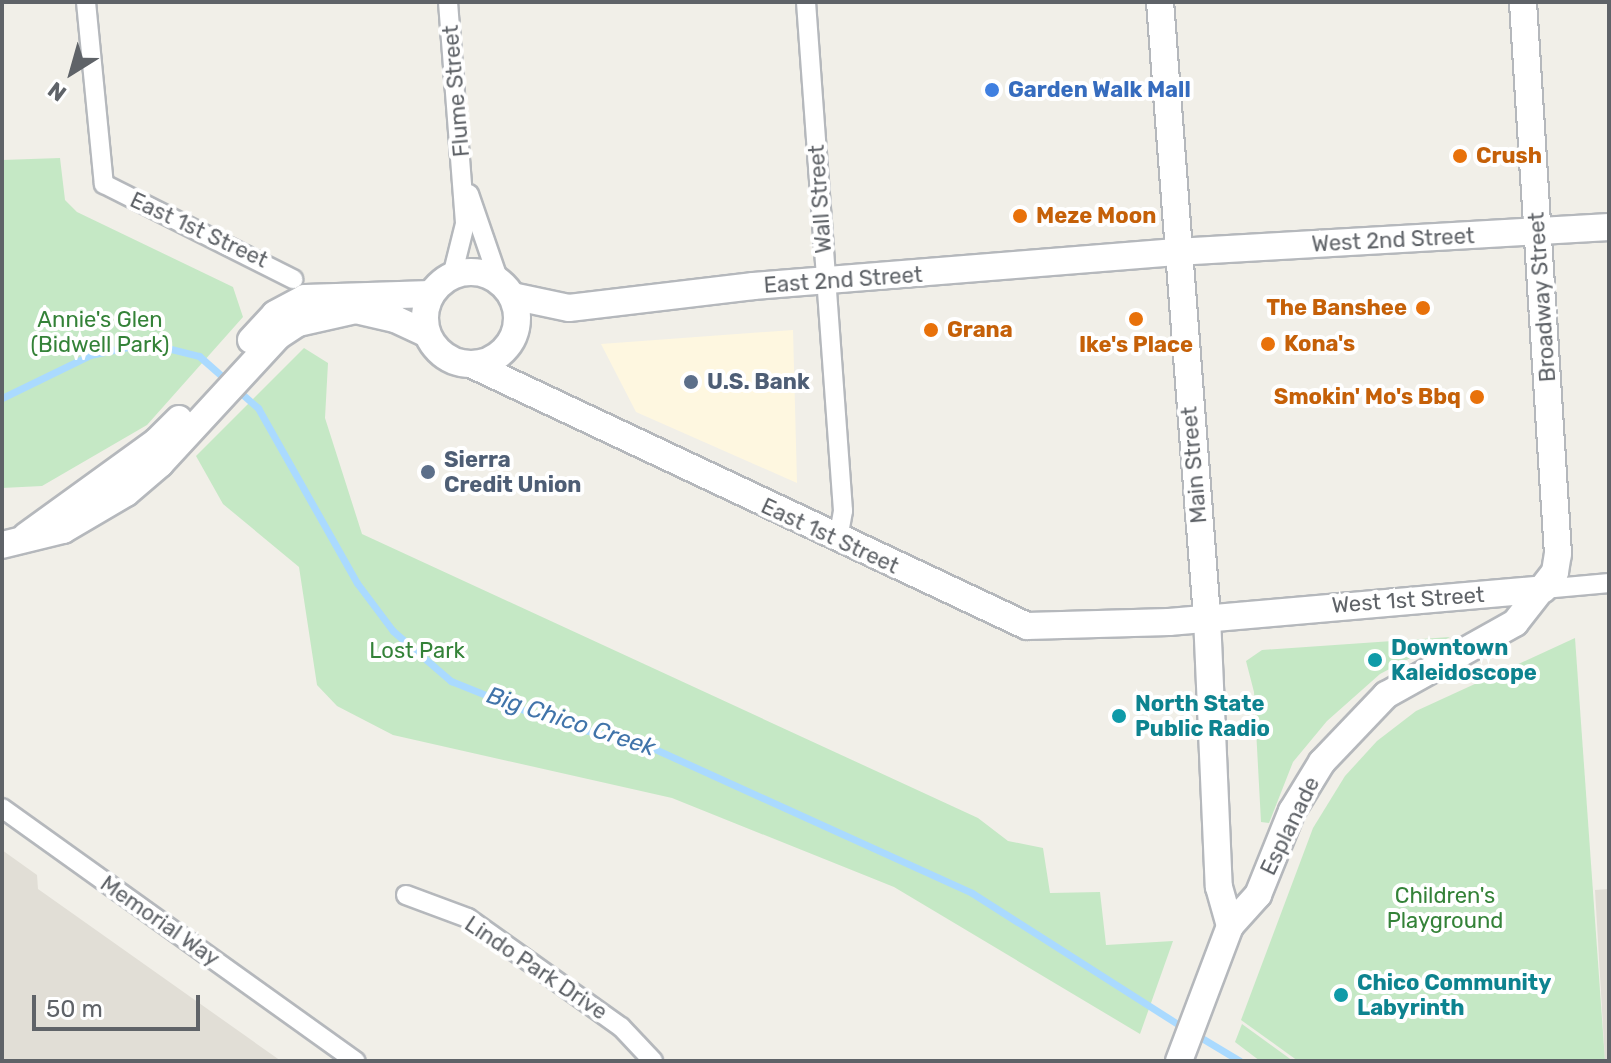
<!DOCTYPE html>
<html>
<head>
<meta charset="utf-8">
<style>
  body { margin:0 }
  #map { position:relative; width:1611px; height:1063px; overflow:hidden; background:#f1efe8; font-family:Rubik,sans-serif }
  div>[style] { position:absolute }
  .commercial>* { inset:0; background:#fef7e0 }
  .education>* { inset:0; background:#e1ded6 }
  .green>* { inset:0; background:#c5e8c5 }
  .stream>* { height:7px; margin:-3.5px; padding:0 3.5px; transform-origin:3.5px; border-radius:3.5px; background:#aadaff }
  .roads { filter:drop-shadow(2px 0 #b5b8bc) drop-shadow(-2px 0 #b5b8bc) drop-shadow(0 2px #b5b8bc) drop-shadow(0 -2px #b5b8bc) }
  .street>* { height:18px; margin:-9px; padding:0 9px; transform-origin:9px; border-radius:9px; background:#fff }
  .secondary>* { height:26px; margin:-13px; padding:0 13px; transform-origin:13px; border-radius:13px; background:#fff }
  .secondary>.ring { margin:-13px; padding:0; box-sizing:content-box; background:none; border:26px solid #fff; border-radius:50% }
  .dots>* { width:22px; height:22px; translate:-50% -50%; box-sizing:border-box; border:4px solid #fff; border-radius:50% }
  span { translate:-50% -50%; white-space:nowrap; text-align:center; line-height:1.15; -webkit-text-stroke:8px #fff; paint-order:stroke }
  .shop-label { font-size:22px; color:#366cbe; font-weight:700 }
  .left { translate:0 -50%; text-align:left }
  .street-label { font-size:22px; color:#5f6368 }
  .food-label { font-size:22px; color:#c56008; font-weight:700 }
  .right { translate:-100% -50%; text-align:right }
  .park-label { font-size:22px; color:#348238 }
  .service-label { font-size:22px; color:#4e5e75; font-weight:700 }
  .culture-label { font-size:22px; color:#0d838f; font-weight:700 }
  .water-label { font-size:24px; color:#4174aa; font-style:italic }
  .frame { position:absolute; inset:0; border:4px solid #5f6368; pointer-events:none }
  .north { position:absolute; left:32px; top:32px; width:80px; height:80px; -webkit-text-stroke:6px #fff; paint-order:stroke; rotate:217deg; font-size:22px; font-weight:700; line-height:32px; text-align:center; color:#5f6368 }
  .north::after { content:''; display:block; margin:auto; width:28px; height:36px; background:#5f6368; clip-path:polygon(50% 0,100% 100%,50% 72%,0 100%) }
  .scale { position:absolute; left:32px; top:995px; width:168px; height:36px; box-sizing:border-box; border:4px solid #5f6368; border-top:0; padding-left:10px; font-size:24px; line-height:28px; white-space:nowrap; color:#5f6368; -webkit-text-stroke:6px #fff; paint-order:stroke }
</style>
</head>
<body>
<div id="map">
  <div class="commercial">
    <div style="clip-path:polygon(793px 330px,797px 483px,636px 412px,601px 344px)"></div>
  </div>
  <div class="education">
    <div style="clip-path:polygon(2px 850px,37px 875px,38px 889px,281px 1061px,2px 1061px)"></div>
    <div style="clip-path:polygon(1609px 889px,1609px 1061px,1605px 1061px,1595px 890px)"></div>
  </div>
  <div class="green">
    <div style="clip-path:polygon(60px 158px,65px 200px,77px 212px,233px 287px,243px 317px,147px 425px,42px 486px,2px 488px,2px 160px)"></div>
    <div style="clip-path:polygon(304px 348px,328px 363px,325px 418px,362px 534px,978px 818px,1008px 841px,1043px 848px,1050px 893px,1100px 892px,1106px 945px,1173px 941px,1140px 1034px,894px 887px,672px 798px,393px 735px,337px 706px,317px 685px,299px 567px,223px 504px,196px 456px)"></div>
    <div style="clip-path:polygon(1450px 637px,1380px 674px,1327px 721px,1293px 762px,1269px 823px,1261px 822px,1254px 692px,1246px 661px,1262px 650px)"></div>
    <div style="clip-path:polygon(1575px 638px,1605px 1061px,1298px 1061px,1241px 1020px,1313px 828px,1345px 776px,1377px 741px,1416px 711px)"></div>
    <div style="clip-path:polygon(1242px 1024px,1293px 1061px,1260px 1061px,1235px 1042px)"></div>
  </div>
  <div class="stream">
    <div style="left:2px;top:398px;width:98px;rotate:-26deg"></div>
    <div style="left:90px;top:355px;width:58px;rotate:-11.9deg"></div>
    <div style="left:147px;top:343px;width:54px;rotate:14deg"></div>
    <div style="left:199px;top:356px;width:79px;rotate:41.4deg"></div>
    <div style="left:258px;top:408px;width:201px;rotate:60.5deg"></div>
    <div style="left:357px;top:583px;width:60px;rotate:53.1deg"></div>
    <div style="left:393px;top:631px;width:77px;rotate:40.8deg"></div>
    <div style="left:451px;top:681px;width:113px;rotate:21.8deg"></div>
    <div style="left:556px;top:723px;width:93px;rotate:13.7deg"></div>
    <div style="left:646px;top:745px;width:358px;rotate:24.4deg"></div>
    <div style="left:972px;top:893px;width:251px;rotate:32.5deg"></div>
    <div style="left:1195px;top:1034px;width:52px;rotate:31deg"></div>
  </div>
  <div class="roads">
    <div class="street">
      <div style="left:86px;top:2px;width:183px;rotate:84.4deg"></div>
      <div style="left:104px;top:184px;width:212px;rotate:26.7deg"></div>
      <div style="left:448px;top:2px;width:223px;rotate:85.6deg"></div>
      <div style="left:465px;top:224px;width:54px;rotate:104deg"></div>
      <div style="left:806px;top:2px;width:510px;rotate:85.84deg"></div>
      <div style="left:843px;top:511px;width:29px;rotate:100deg"></div>
      <div style="left:469px;top:194px;width:92px;rotate:71deg"></div>
      <div style="left:1544px;top:589px;width:65px;rotate:-5.3deg"></div>
      <div style="left:2px;top:808px;width:435px;rotate:35.6deg"></div>
      <div style="left:406px;top:895px;width:66px;rotate:20.4deg"></div>
      <div style="left:468px;top:918px;width:188px;rotate:35.5deg"></div>
      <div style="left:621px;top:1027px;width:47px;rotate:46.7deg"></div>
    </div>
    <div class="secondary">
      <div style="left:1160px;top:2px;width:617px;rotate:85.63deg"></div>
      <div style="left:1207px;top:617px;width:270px;rotate:87.5deg"></div>
      <div style="left:1219px;top:887px;width:41px;rotate:74.2deg"></div>
      <div class="ring" style="left:425px;top:272px;width:66px;height:66px"></div>
      <div style="left:512px;top:296px;width:58px;rotate:11.9deg"></div>
      <div style="left:569px;top:308px;width:186px;rotate:-6.8deg"></div>
      <div style="left:754px;top:286px;width:423px;rotate:-4.6deg"></div>
      <div style="left:1176px;top:252px;width:434px;rotate:-3.3deg"></div>
      <div style="left:251px;top:340px;width:35px;rotate:-47deg"></div>
      <div style="left:275px;top:314px;width:34px;rotate:-28deg"></div>
      <div style="left:305px;top:298px;width:126px;rotate:-1.8deg"></div>
      <div style="left:473px;top:365px;width:612px;rotate:25.23deg"></div>
      <div style="left:1027px;top:626px;width:142px;rotate:-1.6deg"></div>
      <div style="left:1169px;top:622px;width:376px;rotate:-5deg"></div>
      <div style="left:26px;top:536px;width:162px;rotate:-35.9deg"></div>
      <div style="left:157px;top:441px;width:31px;rotate:-45deg"></div>
      <div style="left:2px;top:545px;width:63px;rotate:-13.8deg"></div>
      <div style="left:63px;top:530px;width:73px;rotate:-30.4deg"></div>
      <div style="left:126px;top:493px;width:45px;rotate:-40.5deg"></div>
      <div style="left:160px;top:464px;width:174px;rotate:-47.3deg"></div>
      <div style="left:278px;top:336px;width:24px;rotate:-33deg"></div>
      <div style="left:298px;top:323px;width:59px;rotate:-12.6deg"></div>
      <div style="left:356px;top:310px;width:40px;rotate:13deg"></div>
      <div style="left:395px;top:319px;width:35px;rotate:25deg"></div>
      <div style="left:1179px;top:1061px;width:144px;rotate:-69.3deg"></div>
      <div style="left:1230px;top:926px;width:42px;rotate:-47.9deg"></div>
      <div style="left:1258px;top:895px;width:91px;rotate:-68deg"></div>
      <div style="left:1292px;top:811px;width:57px;rotate:-58.5deg"></div>
      <div style="left:1322px;top:762px;width:93px;rotate:-46.3deg"></div>
      <div style="left:1386px;top:695px;width:148px;rotate:-29.2deg"></div>
      <div style="left:1515px;top:623px;width:65px;rotate:-51.9deg"></div>
      <div style="left:1555px;top:572px;width:18px;rotate:-81deg"></div>
      <div style="left:1558px;top:554px;width:553px;rotate:-93.63deg"></div>
    </div>
  </div>
  <div class="dots">
    <div style="left:992px;top:90px;background:#3f7fe0"></div>
    <div style="left:1460px;top:156px;background:#e8710a"></div>
    <div style="left:1020px;top:216px;background:#e8710a"></div>
    <div style="left:1423px;top:308px;background:#e8710a"></div>
    <div style="left:1136px;top:319px;background:#e8710a"></div>
    <div style="left:931px;top:330px;background:#e8710a"></div>
    <div style="left:1268px;top:344px;background:#e8710a"></div>
    <div style="left:691px;top:382px;background:#5c6f8a"></div>
    <div style="left:1477px;top:397px;background:#e8710a"></div>
    <div style="left:428px;top:472px;background:#5c6f8a"></div>
    <div style="left:1375px;top:660px;background:#0f9aa8"></div>
    <div style="left:1119px;top:716px;background:#0f9aa8"></div>
    <div style="left:1341px;top:995px;background:#0f9aa8"></div>
  </div>
  <div class="shop-label">
    <span class="left" style="left:1008px;top:90px">Garden Walk Mall</span>
  </div>
  <div class="street-label">
    <span style="left:456px;top:91px;rotate:-95deg">Flume Street</span>
    <span style="left:820px;top:199px;rotate:-94deg">Wall Street</span>
    <span style="left:199px;top:230px;rotate:25deg">East 1st Street</span>
    <span style="left:1393px;top:240px;rotate:-3deg">West 2nd Street</span>
    <span style="left:843px;top:280px;rotate:-4deg">East 2nd Street</span>
    <span style="left:1542px;top:297px;rotate:-94deg">Broadway Street</span>
    <span style="left:1194px;top:465px;rotate:-95deg">Main Street</span>
    <span style="left:830px;top:536px;rotate:25deg">East 1st Street</span>
    <span style="left:1408px;top:600px;rotate:-4deg">West 1st Street</span>
    <span style="left:1290px;top:826px;rotate:-64deg">Esplanade</span>
    <span style="left:160px;top:921px;rotate:35deg">Memorial Way</span>
    <span style="left:536px;top:968px;rotate:34deg">Lindo Park Drive</span>
  </div>
  <div class="food-label">
    <span class="left" style="left:1476px;top:156px">Crush</span>
    <span class="left" style="left:1036px;top:216px">Meze Moon</span>
    <span class="right" style="left:1407px;top:308px">The Banshee</span>
    <span class="left" style="left:947px;top:330px">Grana</span>
    <span class="left" style="left:1284px;top:344px">Kona's</span>
    <span style="left:1136px;top:345px">Ike's Place</span>
    <span class="right" style="left:1461px;top:397px">Smokin' Mo's Bbq</span>
  </div>
  <div class="park-label">
    <span style="left:100px;top:332px">Annie's Glen<br>(Bidwell Park)</span>
    <span style="left:417px;top:651px">Lost Park</span>
    <span style="left:1445px;top:908px">Children's<br>Playground</span>
  </div>
  <div class="service-label">
    <span class="left" style="left:707px;top:382px">U.S. Bank</span>
    <span class="left" style="left:444px;top:472px">Sierra<br>Credit Union</span>
  </div>
  <div class="culture-label">
    <span class="left" style="left:1391px;top:660px">Downtown<br>Kaleidoscope</span>
    <span class="left" style="left:1135px;top:716px">North State<br>Public Radio</span>
    <span class="left" style="left:1357px;top:995px">Chico Community<br>Labyrinth</span>
  </div>
  <div class="water-label">
    <span style="left:571px;top:722px;rotate:18deg">Big Chico Creek</span>
  </div>
  <div class="frame"></div>
  <div class="north">N</div>
  <div class="scale">50 m</div>
</div>
</body>
</html>
